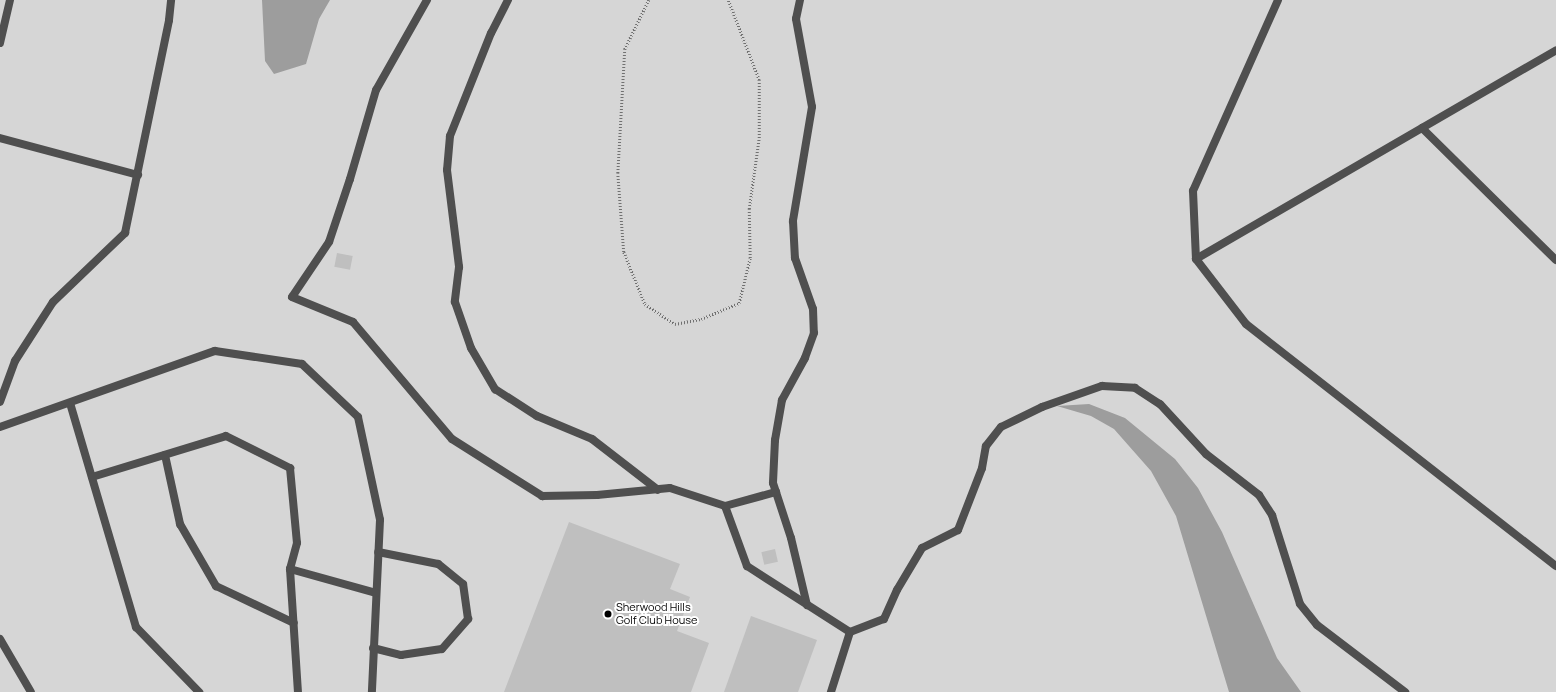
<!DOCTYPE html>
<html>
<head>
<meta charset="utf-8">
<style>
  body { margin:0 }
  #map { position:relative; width:1556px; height:692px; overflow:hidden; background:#fff; font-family:Manrope,sans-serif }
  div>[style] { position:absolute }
  .green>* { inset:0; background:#d6d6d6; transform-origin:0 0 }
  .water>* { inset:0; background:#9d9d9d }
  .building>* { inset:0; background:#bfbfbf; transform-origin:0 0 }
  .path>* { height:2.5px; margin-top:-1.25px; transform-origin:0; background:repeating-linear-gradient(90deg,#717171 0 1px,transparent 0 3px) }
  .lane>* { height:8px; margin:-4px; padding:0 4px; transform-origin:4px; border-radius:4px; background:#4f4f4f }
  .street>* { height:8px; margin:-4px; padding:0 4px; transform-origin:4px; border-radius:4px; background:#4f4f4f }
  .dots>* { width:11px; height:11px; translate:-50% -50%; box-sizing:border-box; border:2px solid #fff; border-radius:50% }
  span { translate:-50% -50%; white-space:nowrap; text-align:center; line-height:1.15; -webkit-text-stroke:4px #fff; paint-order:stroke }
  .poi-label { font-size:11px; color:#000 }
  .left { translate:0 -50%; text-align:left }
</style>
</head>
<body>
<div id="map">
  <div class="green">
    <div style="left:0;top:0;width:1556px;height:692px"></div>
  </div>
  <div class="water">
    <div style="clip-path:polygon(262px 0,330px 0,319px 19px,306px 64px,274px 74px,265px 61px)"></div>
    <div style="clip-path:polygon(1089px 404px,1125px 418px,1175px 459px,1198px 488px,1222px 532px,1277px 658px,1301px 692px,1229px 692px,1176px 516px,1151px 471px,1114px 429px,1091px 416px,1057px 406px)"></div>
  </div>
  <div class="building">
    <div style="left:337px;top:253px;width:16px;height:14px;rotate:11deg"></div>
    <div style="clip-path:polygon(569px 522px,680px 564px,670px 589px,690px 597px,677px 631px,709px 643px,691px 692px,504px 692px)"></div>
    <div style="left:775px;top:549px;width:13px;height:14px;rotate:77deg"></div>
    <div style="clip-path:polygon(751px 616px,817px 640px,798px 692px,724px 692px)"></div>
  </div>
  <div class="path">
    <div style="left:649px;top:0;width:55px;rotate:116.1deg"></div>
    <div style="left:625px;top:49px;width:124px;rotate:93.2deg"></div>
    <div style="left:618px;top:173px;width:79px;rotate:85.7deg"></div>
    <div style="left:624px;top:252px;width:56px;rotate:68deg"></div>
    <div style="left:645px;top:304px;width:36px;rotate:34deg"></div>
    <div style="left:675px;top:324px;width:26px;rotate:-11deg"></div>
    <div style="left:701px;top:319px;width:41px;rotate:-22.8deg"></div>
    <div style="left:739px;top:303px;width:46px;rotate:-76.3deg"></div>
    <div style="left:750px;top:258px;width:49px;rotate:-91.2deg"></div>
    <div style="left:749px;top:209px;width:72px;rotate:-82deg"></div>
    <div style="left:759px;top:138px;width:58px;rotate:-90deg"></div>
    <div style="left:759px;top:80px;width:86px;rotate:-111.2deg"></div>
  </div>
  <div class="lane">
    <div style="left:427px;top:0;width:103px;rotate:119.5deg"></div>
    <div style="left:376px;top:90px;width:93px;rotate:106.3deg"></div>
    <div style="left:350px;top:179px;width:66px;rotate:108.4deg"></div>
    <div style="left:329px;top:242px;width:66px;rotate:123.9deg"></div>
    <div style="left:292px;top:297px;width:66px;rotate:22.3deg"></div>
    <div style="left:353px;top:322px;width:153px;rotate:49.8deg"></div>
    <div style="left:452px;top:439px;width:107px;rotate:32.3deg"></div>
    <div style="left:542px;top:496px;width:55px;rotate:-1deg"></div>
    <div style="left:597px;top:495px;width:73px;rotate:-5.5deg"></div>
    <div style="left:670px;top:488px;width:58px;rotate:18.1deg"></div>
    <div style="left:725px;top:506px;width:64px;rotate:69.9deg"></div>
    <div style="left:747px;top:566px;width:122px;rotate:32.7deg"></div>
    <div style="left:850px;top:632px;width:63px;rotate:107.6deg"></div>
    <div style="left:508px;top:0;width:37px;rotate:117deg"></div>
    <div style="left:491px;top:33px;width:111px;rotate:111.7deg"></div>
    <div style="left:450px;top:136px;width:34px;rotate:95deg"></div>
    <div style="left:447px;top:170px;width:98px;rotate:82.9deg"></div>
    <div style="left:459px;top:267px;width:35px;rotate:97deg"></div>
    <div style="left:455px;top:302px;width:49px;rotate:70.8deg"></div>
    <div style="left:471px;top:348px;width:48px;rotate:59.7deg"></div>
    <div style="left:495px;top:389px;width:50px;rotate:32.7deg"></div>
    <div style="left:537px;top:416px;width:60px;rotate:22.7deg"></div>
    <div style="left:592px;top:439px;width:83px;rotate:37.7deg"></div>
    <div style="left:800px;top:0;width:19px;rotate:102deg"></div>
    <div style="left:796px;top:19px;width:89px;rotate:79.7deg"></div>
    <div style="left:812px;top:107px;width:116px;rotate:99.5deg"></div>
    <div style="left:793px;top:221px;width:37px;rotate:87deg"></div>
    <div style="left:795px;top:258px;width:54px;rotate:70.6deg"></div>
    <div style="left:813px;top:309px;width:24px;rotate:88deg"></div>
    <div style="left:814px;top:333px;width:27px;rotate:110deg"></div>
    <div style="left:805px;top:358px;width:48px;rotate:118.7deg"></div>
    <div style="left:782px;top:400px;width:41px;rotate:99.9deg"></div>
    <div style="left:775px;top:440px;width:43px;rotate:92.7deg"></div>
    <div style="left:773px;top:483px;width:58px;rotate:71.9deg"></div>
    <div style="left:791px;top:538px;width:69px;rotate:76.6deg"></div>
    <div style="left:725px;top:506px;width:53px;rotate:-15.4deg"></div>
    <div style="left:850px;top:632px;width:36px;rotate:-21deg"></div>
    <div style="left:884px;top:619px;width:32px;rotate:-66deg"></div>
    <div style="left:897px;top:590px;width:49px;rotate:-59.2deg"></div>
    <div style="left:922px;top:548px;width:40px;rotate:-26.6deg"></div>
    <div style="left:958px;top:530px;width:66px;rotate:-68.8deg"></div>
    <div style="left:982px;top:468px;width:22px;rotate:-80deg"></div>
    <div style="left:986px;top:446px;width:24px;rotate:-52deg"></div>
    <div style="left:1001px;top:427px;width:46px;rotate:-26deg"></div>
    <div style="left:1042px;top:407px;width:64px;rotate:-19.3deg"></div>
    <div style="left:1102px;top:386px;width:33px;rotate:3deg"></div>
    <div style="left:1135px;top:388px;width:30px;rotate:33deg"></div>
    <div style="left:1160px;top:404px;width:68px;rotate:47.4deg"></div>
    <div style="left:1206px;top:454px;width:67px;rotate:37.7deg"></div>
    <div style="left:1259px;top:495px;width:24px;rotate:57deg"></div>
    <div style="left:1272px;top:515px;width:93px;rotate:72.5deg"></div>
    <div style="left:1300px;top:604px;width:27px;rotate:51deg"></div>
    <div style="left:1317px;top:625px;width:111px;rotate:37.3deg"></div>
    <div style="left:373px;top:648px;width:29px;rotate:14deg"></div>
    <div style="left:401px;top:655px;width:41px;rotate:-8.3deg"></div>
    <div style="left:442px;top:649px;width:40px;rotate:-49deg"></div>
    <div style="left:468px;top:619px;width:35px;rotate:-98deg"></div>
    <div style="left:463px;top:584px;width:32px;rotate:-141deg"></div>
    <div style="left:438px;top:564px;width:61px;rotate:-168.7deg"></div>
  </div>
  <div class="street">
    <div style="left:1278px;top:0;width:209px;rotate:114deg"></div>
    <div style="left:1193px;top:191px;width:68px;rotate:87.5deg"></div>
    <div style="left:1196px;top:259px;width:82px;rotate:52.4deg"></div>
    <div style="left:1246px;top:324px;width:393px;rotate:38deg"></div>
    <div style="left:0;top:43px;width:44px;rotate:-76.9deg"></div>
    <div style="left:1422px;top:128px;width:188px;rotate:44.6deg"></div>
    <div style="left:0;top:138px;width:143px;rotate:15deg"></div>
    <div style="left:1196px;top:259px;width:416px;rotate:-30.1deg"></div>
    <div style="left:0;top:402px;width:44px;rotate:-69.9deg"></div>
    <div style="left:15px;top:361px;width:70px;rotate:-57.2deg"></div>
    <div style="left:53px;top:302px;width:100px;rotate:-43.8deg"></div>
    <div style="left:125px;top:233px;width:217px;rotate:-78.3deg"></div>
    <div style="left:169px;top:20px;width:20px;rotate:-84deg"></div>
    <div style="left:70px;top:403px;width:234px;rotate:73.6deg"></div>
    <div style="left:136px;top:627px;width:91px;rotate:45.9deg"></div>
    <div style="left:0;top:427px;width:228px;rotate:-19.5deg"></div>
    <div style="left:215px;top:351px;width:88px;rotate:8.5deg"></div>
    <div style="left:302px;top:364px;width:77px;rotate:43.4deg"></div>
    <div style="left:358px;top:417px;width:105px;rotate:77.9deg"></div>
    <div style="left:380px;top:520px;width:172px;rotate:92.7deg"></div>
    <div style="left:165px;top:455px;width:71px;rotate:77.7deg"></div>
    <div style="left:180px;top:524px;width:72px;rotate:59.9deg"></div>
    <div style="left:216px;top:586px;width:86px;rotate:25.4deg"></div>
    <div style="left:92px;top:477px;width:140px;rotate:-17deg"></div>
    <div style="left:226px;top:436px;width:72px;rotate:26.6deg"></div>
    <div style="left:290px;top:468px;width:75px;rotate:84.7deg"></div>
    <div style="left:297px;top:543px;width:27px;rotate:105deg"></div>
    <div style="left:290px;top:569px;width:123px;rotate:86.3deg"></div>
    <div style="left:290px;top:569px;width:89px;rotate:15.6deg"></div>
    <div style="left:0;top:639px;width:61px;rotate:59.7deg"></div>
  </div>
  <div class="dots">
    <div style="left:608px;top:614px;background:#000"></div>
  </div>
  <div class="poi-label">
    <span class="left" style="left:616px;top:614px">Sherwood Hills<br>Golf Club House</span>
  </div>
</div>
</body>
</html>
